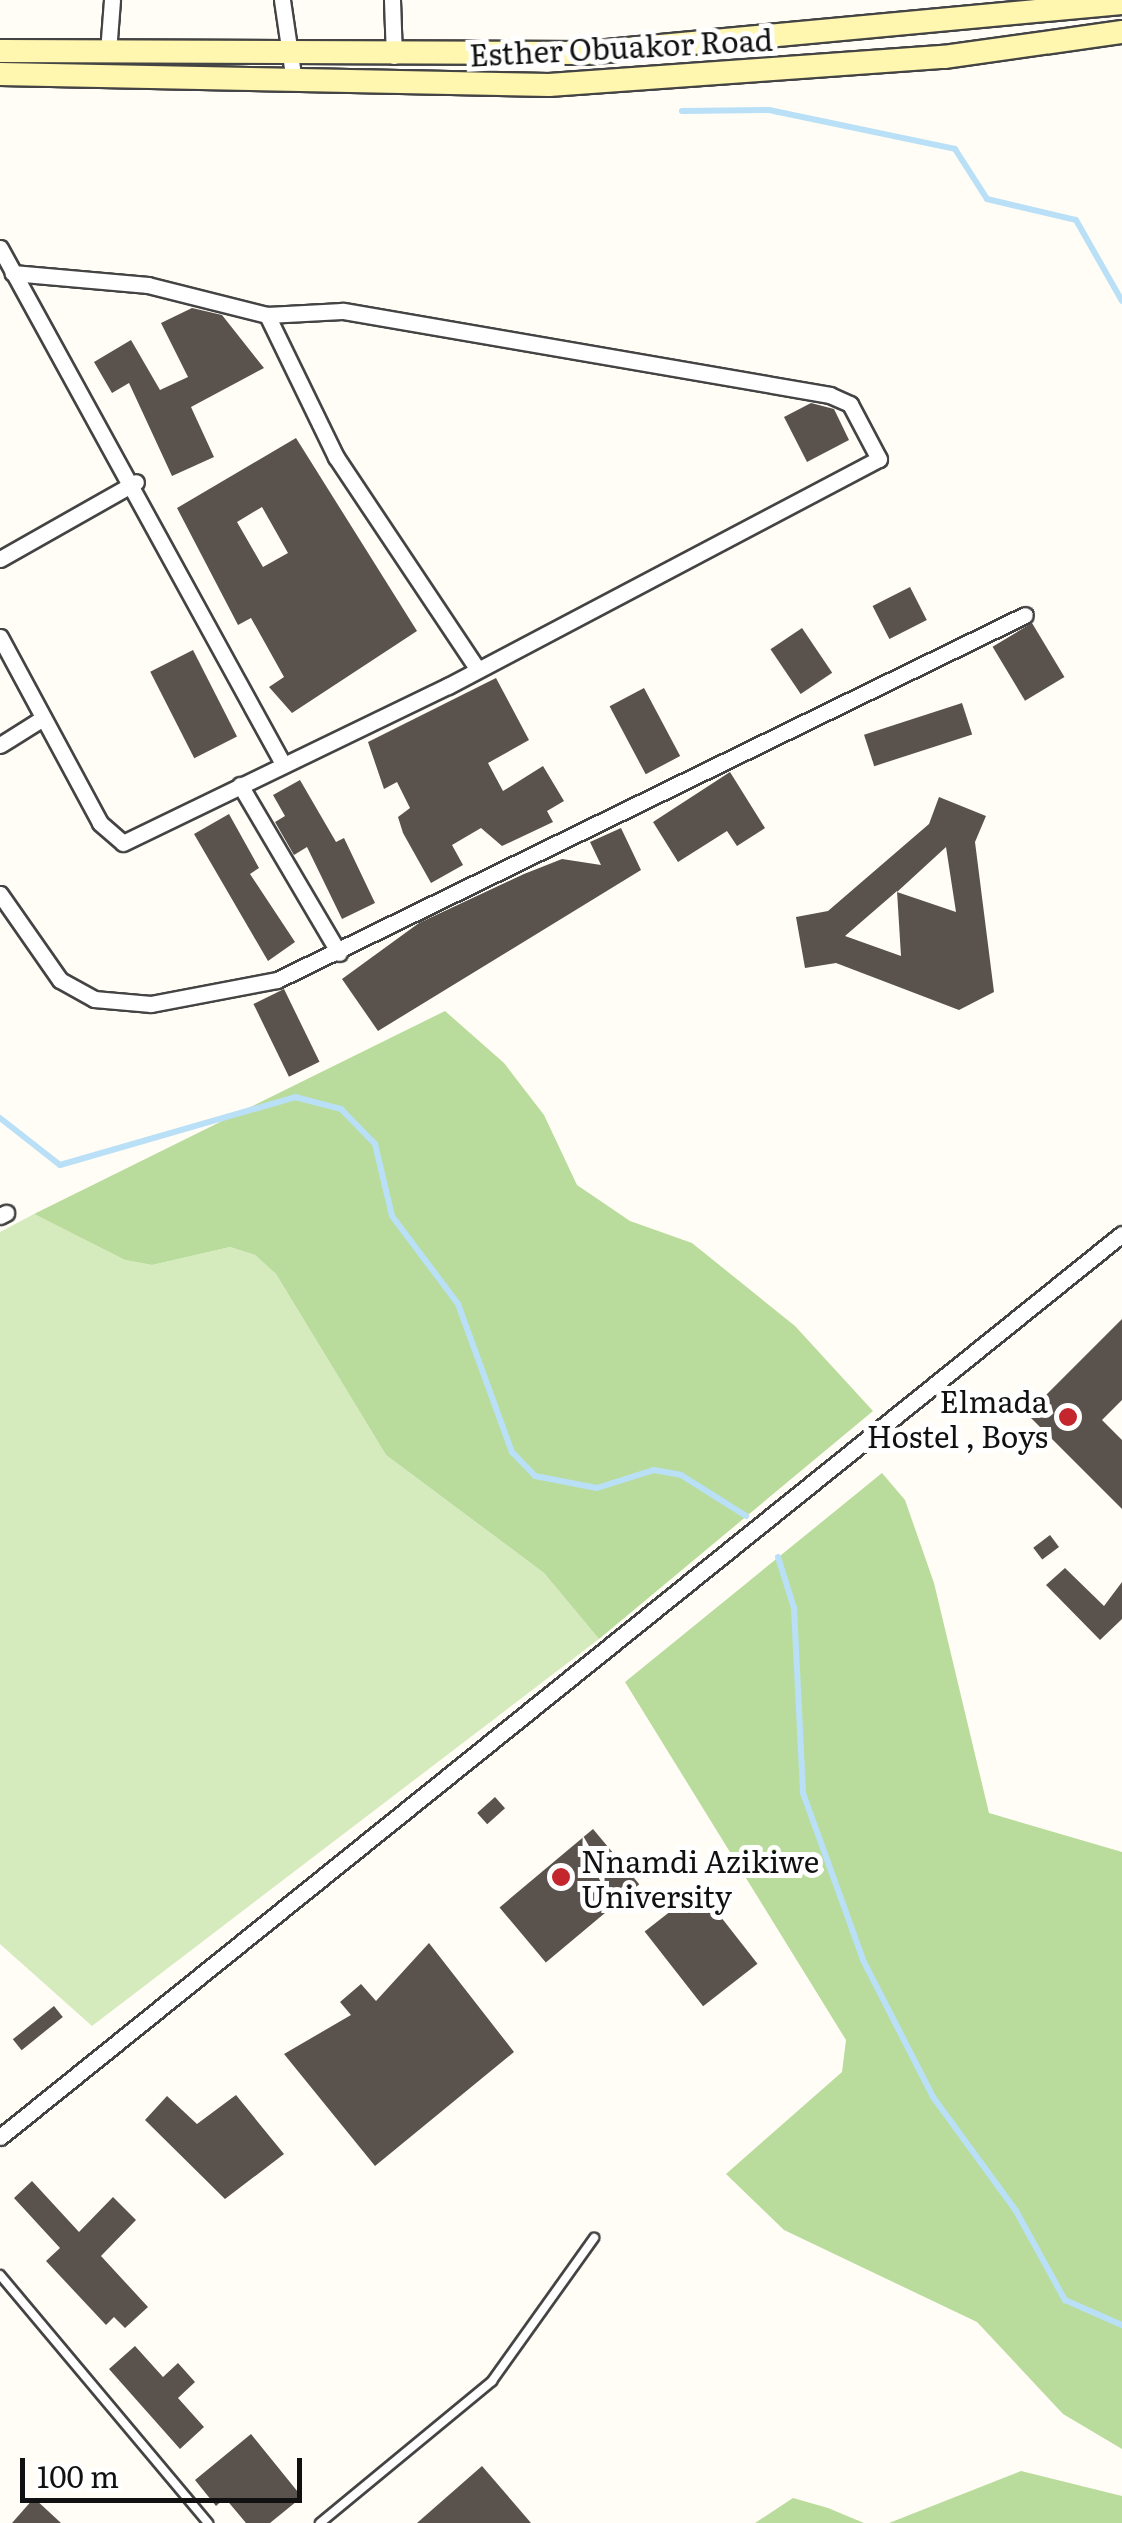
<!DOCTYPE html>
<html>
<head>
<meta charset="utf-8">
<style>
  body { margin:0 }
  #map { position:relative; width:1122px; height:2523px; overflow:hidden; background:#fffdf5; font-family:Literata,serif }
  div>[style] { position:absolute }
  .green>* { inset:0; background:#d5ebbd }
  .forest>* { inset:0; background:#b9dc9c }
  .stream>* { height:6px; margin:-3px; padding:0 3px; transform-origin:3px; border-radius:3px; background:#b9e0f7 }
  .building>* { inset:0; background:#5a524d; transform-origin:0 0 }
  .roads { filter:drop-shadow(2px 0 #444) drop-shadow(-2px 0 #444) drop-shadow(0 2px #444) drop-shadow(0 -2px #444) }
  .lane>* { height:8px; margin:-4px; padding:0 4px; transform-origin:4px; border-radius:4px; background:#fff }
  .street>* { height:15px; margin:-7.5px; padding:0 7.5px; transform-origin:7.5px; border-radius:7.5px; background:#fff }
  .secondary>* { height:22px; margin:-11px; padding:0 11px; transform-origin:11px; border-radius:11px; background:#fff6b0 }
  .dots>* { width:28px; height:28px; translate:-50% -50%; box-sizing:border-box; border:5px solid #fff; border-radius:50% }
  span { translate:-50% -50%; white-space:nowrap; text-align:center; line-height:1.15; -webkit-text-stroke:10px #fff; paint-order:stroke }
  .street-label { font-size:30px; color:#111 }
  .poi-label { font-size:30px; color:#111 }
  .right { translate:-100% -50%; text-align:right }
  .left { translate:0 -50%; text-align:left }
  .scale { position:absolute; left:20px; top:2458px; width:282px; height:45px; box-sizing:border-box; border:5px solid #111; border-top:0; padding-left:12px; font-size:30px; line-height:35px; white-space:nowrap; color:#111; -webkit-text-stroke:8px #fff; paint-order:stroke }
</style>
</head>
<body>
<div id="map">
  <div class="green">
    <div style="clip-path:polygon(34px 1214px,125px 1260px,152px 1265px,230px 1247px,255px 1255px,276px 1274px,386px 1455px,544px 1573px,599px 1639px,92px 2026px,0 1944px,0 1232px)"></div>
  </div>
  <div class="forest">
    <div style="clip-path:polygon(445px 1011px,504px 1063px,544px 1115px,577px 1185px,630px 1221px,692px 1243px,795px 1326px,873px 1411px,599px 1639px,544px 1573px,386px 1455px,276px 1274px,255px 1255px,230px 1247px,152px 1265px,125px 1260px,34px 1214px)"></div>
    <div style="clip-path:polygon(882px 1473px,905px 1500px,934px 1583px,989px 1813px,1122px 1852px,1122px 2449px,1063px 2414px,977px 2322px,784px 2230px,726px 2174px,842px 2072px,846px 2040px,625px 1682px)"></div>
    <div style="clip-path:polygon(1021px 2471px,1122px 2496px,1122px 2523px,889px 2523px)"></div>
    <div style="clip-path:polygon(793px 2498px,828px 2508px,864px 2523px,755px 2523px)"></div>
  </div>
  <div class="stream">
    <div style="left:682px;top:111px;width:87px;rotate:-0.7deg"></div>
    <div style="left:769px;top:110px;width:190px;rotate:11.8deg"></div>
    <div style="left:955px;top:149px;width:59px;rotate:57.4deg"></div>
    <div style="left:987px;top:199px;width:91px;rotate:13.3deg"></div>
    <div style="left:1076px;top:220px;width:93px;rotate:60.4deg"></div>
    <div style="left:0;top:1118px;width:76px;rotate:38.1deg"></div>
    <div style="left:60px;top:1165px;width:245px;rotate:-16.1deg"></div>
    <div style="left:295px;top:1097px;width:48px;rotate:14.6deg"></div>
    <div style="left:341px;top:1109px;width:49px;rotate:45.8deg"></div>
    <div style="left:375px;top:1144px;width:74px;rotate:76.7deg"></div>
    <div style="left:392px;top:1216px;width:110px;rotate:53.1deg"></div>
    <div style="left:458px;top:1304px;width:158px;rotate:70deg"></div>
    <div style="left:512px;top:1452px;width:33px;rotate:46deg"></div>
    <div style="left:535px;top:1476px;width:63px;rotate:11deg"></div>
    <div style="left:597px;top:1488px;width:60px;rotate:-17.5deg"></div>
    <div style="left:654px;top:1470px;width:27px;rotate:10deg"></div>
    <div style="left:681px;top:1475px;width:77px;rotate:32.2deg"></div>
    <div style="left:778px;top:1557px;width:53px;rotate:72.6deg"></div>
    <div style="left:794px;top:1608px;width:185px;rotate:87.2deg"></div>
    <div style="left:803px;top:1793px;width:177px;rotate:70.2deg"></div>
    <div style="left:863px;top:1960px;width:154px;rotate:62.9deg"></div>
    <div style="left:933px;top:2097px;width:141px;rotate:53.9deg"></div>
    <div style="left:1016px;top:2211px;width:102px;rotate:61.2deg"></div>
    <div style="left:1065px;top:2300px;width:62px;rotate:23.7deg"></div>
  </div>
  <div class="building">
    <div style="clip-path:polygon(192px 308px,222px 315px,264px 368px,191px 407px,214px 457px,172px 476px,129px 383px,112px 393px,94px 362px,131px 340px,160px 390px,188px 377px,161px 323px)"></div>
    <div style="clip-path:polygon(811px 403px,834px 409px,849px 440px,807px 462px,784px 417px)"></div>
    <div style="clip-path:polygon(evenodd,296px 438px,417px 631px,292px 713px,269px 687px,284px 677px,251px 618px,238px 625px,177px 508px,296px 438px,262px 507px,288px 553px,263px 567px,237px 522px,262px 507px)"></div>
    <div style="left:910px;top:587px;width:37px;height:42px;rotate:63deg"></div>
    <div style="left:1032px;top:623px;width:63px;height:46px;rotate:59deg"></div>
    <div style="left:802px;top:628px;width:54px;height:38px;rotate:56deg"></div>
    <div style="left:193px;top:650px;width:97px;height:48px;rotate:63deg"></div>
    <div style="clip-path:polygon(496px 678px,529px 740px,488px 763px,503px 791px,543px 766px,564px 801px,547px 811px,553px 822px,502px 846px,481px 828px,452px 845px,463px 865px,431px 883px,403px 833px,398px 817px,410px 808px,397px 782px,384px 789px,368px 742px)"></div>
    <div style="left:644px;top:688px;width:77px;height:39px;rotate:62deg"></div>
    <div style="left:962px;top:703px;width:33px;height:103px;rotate:72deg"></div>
    <div style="clip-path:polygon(730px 772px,765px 828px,737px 846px,727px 831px,678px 862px,653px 822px)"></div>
    <div style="clip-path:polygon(300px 780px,336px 842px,344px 838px,375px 903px,342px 919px,307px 847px,294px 855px,275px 822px,285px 816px,273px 795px)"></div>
    <div style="clip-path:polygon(evenodd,939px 797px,986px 816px,975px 842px,994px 992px,959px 1010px,836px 963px,805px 968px,796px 917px,828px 911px,929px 824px,939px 797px,946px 847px,956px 912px,897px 892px,946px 847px,939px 797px,897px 891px,901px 956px,845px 936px,897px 891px)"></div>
    <div style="clip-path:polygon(229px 814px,259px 868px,250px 874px,295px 942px,268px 961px,194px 834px)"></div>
    <div style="clip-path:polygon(621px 828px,641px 870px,378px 1031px,342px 979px,419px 923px,524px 874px,562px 859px,601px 865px,590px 842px)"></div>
    <div style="left:284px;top:989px;width:81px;height:34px;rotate:64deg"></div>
    <div style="clip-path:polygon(1122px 1319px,1122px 1400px,1102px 1420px,1122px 1440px,1122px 1509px,1027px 1414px)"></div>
    <div style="left:1050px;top:1535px;width:15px;height:21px;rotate:53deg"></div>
    <div style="clip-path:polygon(1065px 1568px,1104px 1606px,1122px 1582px,1122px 1619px,1100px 1640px,1046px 1585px)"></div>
    <div style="left:495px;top:1797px;width:15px;height:24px;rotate:48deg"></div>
    <div style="left:593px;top:1829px;width:72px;height:122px;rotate:50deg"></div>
    <div style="left:699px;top:1889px;width:95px;height:69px;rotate:52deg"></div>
    <div style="clip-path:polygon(429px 1943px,514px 2052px,375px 2166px,284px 2054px,351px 2015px,340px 2002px,361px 1984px,376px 2001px)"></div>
    <div style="left:54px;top:2006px;width:14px;height:53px;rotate:51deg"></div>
    <div style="clip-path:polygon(236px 2095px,284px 2154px,225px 2199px,145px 2120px,167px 2096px,197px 2124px)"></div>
    <div style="clip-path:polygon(32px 2181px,79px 2232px,113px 2197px,136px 2220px,101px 2256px,148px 2307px,125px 2328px,114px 2317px,106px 2325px,46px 2261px,60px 2248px,14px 2198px)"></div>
    <div style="clip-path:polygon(135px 2346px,163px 2377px,178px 2363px,195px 2382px,178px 2398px,204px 2427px,180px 2449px,109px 2369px)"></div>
    <div style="clip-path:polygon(251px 2434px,302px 2497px,270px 2523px,246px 2523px,225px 2498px,216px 2506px,195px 2480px)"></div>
    <div style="clip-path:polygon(482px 2466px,531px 2523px,417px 2523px)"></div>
    <div style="clip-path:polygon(34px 2498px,61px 2523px,12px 2523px)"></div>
  </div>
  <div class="roads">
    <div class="lane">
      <div style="left:0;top:2275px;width:324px;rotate:50deg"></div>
      <div style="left:320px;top:2523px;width:223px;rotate:-39.5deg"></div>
      <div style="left:492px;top:2381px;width:176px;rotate:-54.5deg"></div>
    </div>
    <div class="street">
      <div style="left:282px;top:0;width:82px;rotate:81.6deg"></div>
      <div style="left:392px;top:0;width:56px;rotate:88deg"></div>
      <div style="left:108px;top:52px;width:52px;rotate:-85.6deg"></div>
      <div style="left:0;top:248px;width:586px;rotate:61.25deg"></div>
      <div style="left:267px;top:315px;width:158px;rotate:64.1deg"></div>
      <div style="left:336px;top:457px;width:252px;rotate:56.3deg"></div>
      <div style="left:0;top:559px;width:156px;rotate:-29.5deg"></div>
      <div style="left:0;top:637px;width:211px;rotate:61.7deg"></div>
      <div style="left:100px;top:823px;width:30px;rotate:41deg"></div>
      <div style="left:123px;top:843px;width:361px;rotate:-25.8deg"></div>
      <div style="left:448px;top:686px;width:487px;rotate:-27.8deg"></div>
      <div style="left:879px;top:459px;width:62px;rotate:-117.8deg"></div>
      <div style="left:850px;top:404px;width:22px;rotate:-156deg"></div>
      <div style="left:830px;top:395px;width:495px;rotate:-170.2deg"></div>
      <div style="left:342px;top:311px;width:75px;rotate:176.9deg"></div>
      <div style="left:267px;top:315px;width:123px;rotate:-165.9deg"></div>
      <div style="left:148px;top:285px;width:136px;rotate:-174.9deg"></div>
      <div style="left:0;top:745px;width:51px;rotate:-32.1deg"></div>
      <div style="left:240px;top:785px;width:195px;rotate:59.5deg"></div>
      <div style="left:0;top:894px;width:105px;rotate:55.1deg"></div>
      <div style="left:60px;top:980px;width:39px;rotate:29deg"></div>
      <div style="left:94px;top:999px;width:57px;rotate:5deg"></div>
      <div style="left:151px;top:1004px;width:128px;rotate:-10.8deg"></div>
      <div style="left:277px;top:980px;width:832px;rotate:-26.01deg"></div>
      <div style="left:0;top:1216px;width:7px;rotate:-27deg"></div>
      <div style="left:0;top:2137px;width:1440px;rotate:-38.83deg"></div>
    </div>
    <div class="secondary">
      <div style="left:0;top:51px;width:585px;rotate:0.2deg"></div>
      <div style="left:585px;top:53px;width:539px;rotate:-5.32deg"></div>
      <div style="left:0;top:74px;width:549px;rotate:1.15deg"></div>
      <div style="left:549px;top:85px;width:396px;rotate:-4.1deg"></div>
      <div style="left:944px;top:57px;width:180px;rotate:-8deg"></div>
    </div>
  </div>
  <div class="dots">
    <div style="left:1068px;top:1417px;background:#c4262e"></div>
    <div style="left:561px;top:1877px;background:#c4262e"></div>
  </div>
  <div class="street-label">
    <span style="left:621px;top:46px;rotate:-3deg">Esther Obuakor Road</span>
  </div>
  <div class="poi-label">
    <span class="right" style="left:1048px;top:1417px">Elmada<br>Hostel , Boys</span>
    <span class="left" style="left:581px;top:1877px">Nnamdi Azikiwe<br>University</span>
  </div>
  <div class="scale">100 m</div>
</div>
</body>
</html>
